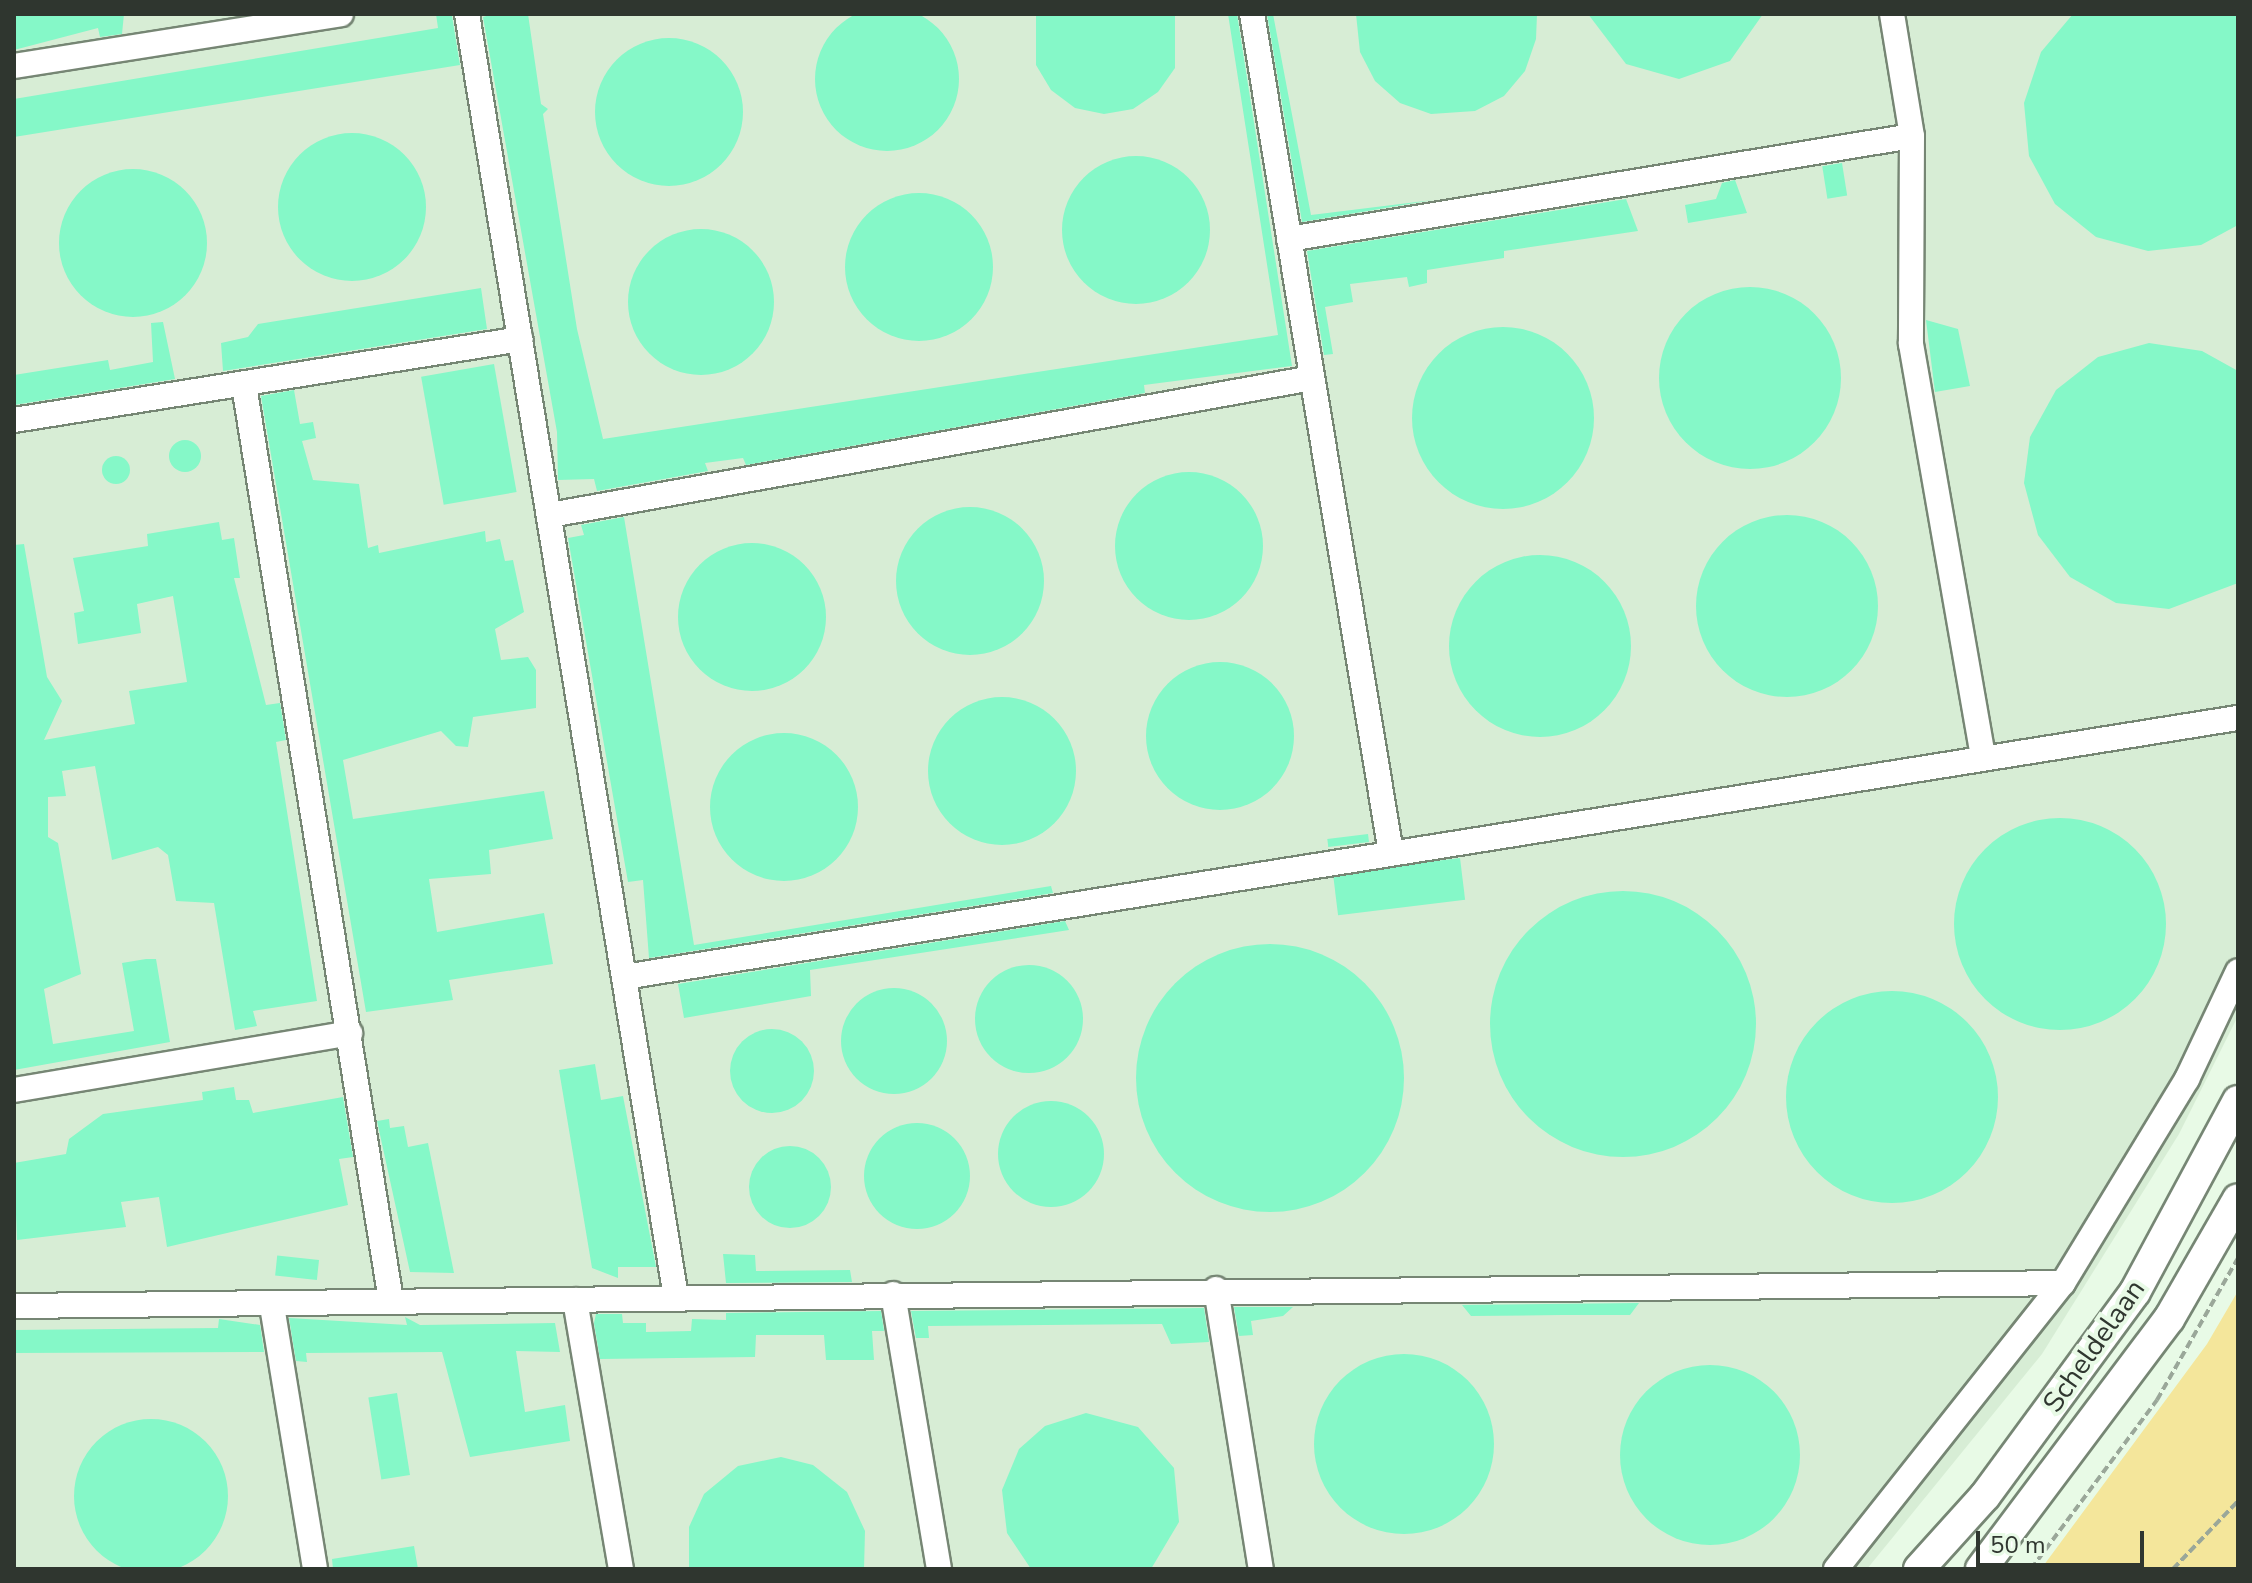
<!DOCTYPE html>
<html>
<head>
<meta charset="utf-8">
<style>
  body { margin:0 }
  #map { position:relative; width:2252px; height:1583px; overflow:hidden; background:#e8fae6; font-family:"Nunito Sans",sans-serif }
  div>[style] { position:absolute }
  .built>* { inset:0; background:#d7edd5 }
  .green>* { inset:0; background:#f4e69b }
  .building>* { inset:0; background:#85f8c8; transform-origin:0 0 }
  .round { border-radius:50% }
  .path>* { height:4px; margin-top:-2px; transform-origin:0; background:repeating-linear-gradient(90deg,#9aa799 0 8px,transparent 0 12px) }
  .roads { filter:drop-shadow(2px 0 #768674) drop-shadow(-2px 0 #768674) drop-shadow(0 2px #768674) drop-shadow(0 -2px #768674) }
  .minor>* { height:24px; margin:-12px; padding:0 12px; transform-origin:12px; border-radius:12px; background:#fff }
  .major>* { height:30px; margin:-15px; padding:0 15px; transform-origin:15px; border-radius:15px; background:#fff }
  span { translate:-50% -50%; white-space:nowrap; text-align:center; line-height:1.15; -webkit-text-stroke:8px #e8fae6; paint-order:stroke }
  .street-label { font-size:28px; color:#2f362f }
  .frame { position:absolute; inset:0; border:16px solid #2f362f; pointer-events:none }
  .scale { position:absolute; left:1976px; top:1531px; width:168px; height:36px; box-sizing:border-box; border:4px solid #2f362f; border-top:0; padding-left:10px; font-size:24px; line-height:28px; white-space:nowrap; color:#2f362f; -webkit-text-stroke:6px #e8fae6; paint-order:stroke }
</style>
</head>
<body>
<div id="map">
  <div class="built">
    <div style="clip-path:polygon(14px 14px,2238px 14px,2238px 1016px,2179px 1134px,2042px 1354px,1867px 1569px,14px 1569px)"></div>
  </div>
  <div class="green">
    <div style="clip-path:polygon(2238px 1291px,2238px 1569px,2041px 1569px,2207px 1344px)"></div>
  </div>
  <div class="building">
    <div class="round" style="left:815px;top:7px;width:144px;height:144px"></div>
    <div style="clip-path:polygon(124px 14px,122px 34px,100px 37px,98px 28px,14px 50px,14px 16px)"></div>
    <div style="clip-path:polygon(436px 14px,452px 16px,460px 65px,14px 137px,14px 99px,438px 28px)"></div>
    <div style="clip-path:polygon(493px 14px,528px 14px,541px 104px,548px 109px,543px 114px,577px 329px,603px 439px,1278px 335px,1228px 14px,1237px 14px,1292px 366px,1144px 385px,1145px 393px,746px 465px,743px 458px,705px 463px,708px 471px,597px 491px,594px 479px,558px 480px,557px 432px,483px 17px)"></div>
    <div style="clip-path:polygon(1036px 14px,1175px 14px,1175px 68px,1158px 92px,1133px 109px,1104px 114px,1075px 108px,1051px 90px,1036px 65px)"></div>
    <div style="clip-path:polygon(1267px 14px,1273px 14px,1311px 215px,1433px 200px,1302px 222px)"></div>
    <div style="clip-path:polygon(1356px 14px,1537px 14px,1536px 39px,1525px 71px,1504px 96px,1475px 111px,1431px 114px,1400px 103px,1375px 81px,1360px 52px)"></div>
    <div style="clip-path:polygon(1588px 14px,1763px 14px,1730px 61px,1679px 79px,1626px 64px)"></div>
    <div style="clip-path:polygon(2073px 14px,2238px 14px,2238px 225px,2201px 245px,2148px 251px,2096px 237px,2055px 204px,2029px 156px,2024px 103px,2041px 52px)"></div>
    <div class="round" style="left:595px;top:38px;width:148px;height:148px"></div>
    <div class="round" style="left:278px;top:133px;width:148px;height:148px"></div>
    <div class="round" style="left:1062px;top:156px;width:148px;height:148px"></div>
    <div style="left:1842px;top:163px;width:33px;height:20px;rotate:81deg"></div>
    <div class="round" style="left:59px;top:169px;width:148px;height:148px"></div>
    <div style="clip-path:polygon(1735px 180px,1747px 213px,1688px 223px,1685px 205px,1716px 199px,1722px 183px)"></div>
    <div class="round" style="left:845px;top:193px;width:148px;height:148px"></div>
    <div style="clip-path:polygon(1626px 199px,1638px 231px,1504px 251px,1504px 258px,1427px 270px,1427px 283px,1409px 287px,1407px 277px,1350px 284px,1353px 302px,1325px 307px,1333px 354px,1324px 355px,1307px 251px)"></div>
    <div class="round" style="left:628px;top:229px;width:146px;height:146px"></div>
    <div class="round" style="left:1659px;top:287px;width:182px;height:182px"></div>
    <div style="clip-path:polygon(481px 288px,487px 329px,223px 371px,221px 343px,248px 337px,258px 324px)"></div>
    <div style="clip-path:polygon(1926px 320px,1958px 329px,1970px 386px,1935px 392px)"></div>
    <div style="clip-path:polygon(163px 322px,175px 379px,14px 405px,14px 375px,108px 360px,110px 370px,153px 362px,151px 323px)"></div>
    <div class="round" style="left:1412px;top:327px;width:182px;height:182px"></div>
    <div style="clip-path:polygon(2149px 343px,2202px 351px,2238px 371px,2238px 583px,2169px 609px,2116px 603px,2070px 577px,2038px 535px,2024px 483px,2030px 437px,2056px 390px,2098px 357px)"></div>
    <div style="left:494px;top:364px;width:130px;height:74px;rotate:80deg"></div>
    <div style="clip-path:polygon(294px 390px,300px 424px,313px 422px,316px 438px,302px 441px,313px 480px,359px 484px,368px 548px,378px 545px,379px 553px,485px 531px,486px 542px,500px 539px,505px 561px,513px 560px,524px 612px,495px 629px,501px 660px,528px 657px,536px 670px,536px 708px,473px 717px,468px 747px,456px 746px,441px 731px,343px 760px,353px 819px,544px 791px,553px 839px,489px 850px,491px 874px,429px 879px,437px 932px,544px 913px,553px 964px,449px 980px,453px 1000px,366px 1012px,261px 396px)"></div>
    <div class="round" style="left:169px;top:440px;width:32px;height:32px"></div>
    <div class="round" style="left:102px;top:456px;width:28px;height:28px"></div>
    <div class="round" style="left:1115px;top:472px;width:148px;height:148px"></div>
    <div class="round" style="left:896px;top:507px;width:148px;height:148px"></div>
    <div class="round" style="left:1696px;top:515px;width:182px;height:182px"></div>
    <div style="clip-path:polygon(624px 517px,694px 945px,1051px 886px,1053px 893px,649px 958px,643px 880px,628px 882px,568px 538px,584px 535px,581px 525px)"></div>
    <div style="clip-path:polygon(219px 522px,222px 540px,234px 538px,240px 578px,234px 578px,266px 705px,280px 703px,286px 740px,276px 742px,317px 1001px,253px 1011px,257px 1026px,235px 1030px,214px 903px,176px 901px,168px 855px,158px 847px,112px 860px,95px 766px,62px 771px,66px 796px,48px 797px,48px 837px,58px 843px,81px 974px,44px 989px,53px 1044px,134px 1031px,122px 963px,146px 959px,156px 959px,170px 1042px,14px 1070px,14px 545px,24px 544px,47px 677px,62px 701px,44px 740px,135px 724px,129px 691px,187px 682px,173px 596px,137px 604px,141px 633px,78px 644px,74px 613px,84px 611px,73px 558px,148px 546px,147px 534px)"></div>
    <div class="round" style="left:678px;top:543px;width:148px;height:148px"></div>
    <div class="round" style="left:1449px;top:555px;width:182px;height:182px"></div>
    <div class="round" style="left:1146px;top:662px;width:148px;height:148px"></div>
    <div class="round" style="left:928px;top:697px;width:148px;height:148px"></div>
    <div class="round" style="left:710px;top:733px;width:148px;height:148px"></div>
    <div class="round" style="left:1954px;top:818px;width:212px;height:212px"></div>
    <div style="left:1368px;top:834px;width:8px;height:41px;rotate:83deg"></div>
    <div style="left:1460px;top:858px;width:42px;height:128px;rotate:83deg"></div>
    <div class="round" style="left:1490px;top:891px;width:266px;height:266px"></div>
    <div style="clip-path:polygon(1065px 921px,1069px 930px,810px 970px,811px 996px,684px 1018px,678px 984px)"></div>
    <div class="round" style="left:1136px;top:944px;width:268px;height:268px"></div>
    <div class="round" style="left:975px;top:965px;width:108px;height:108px"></div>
    <div class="round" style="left:841px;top:988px;width:106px;height:106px"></div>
    <div class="round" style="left:1786px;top:991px;width:212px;height:212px"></div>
    <div class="round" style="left:730px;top:1029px;width:84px;height:84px"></div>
    <div style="clip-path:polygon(595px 1064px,601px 1100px,623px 1096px,656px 1267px,618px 1267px,618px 1278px,592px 1268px,559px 1070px)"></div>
    <div style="clip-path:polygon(234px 1087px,236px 1100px,249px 1100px,253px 1113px,343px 1097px,353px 1157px,339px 1159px,348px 1205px,167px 1247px,159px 1197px,121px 1202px,126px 1227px,17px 1240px,14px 1163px,66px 1154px,69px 1139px,103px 1114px,203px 1100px,202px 1092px)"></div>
    <div class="round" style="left:998px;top:1101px;width:106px;height:106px"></div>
    <div style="clip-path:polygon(389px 1119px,390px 1128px,404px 1126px,408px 1147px,428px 1143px,454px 1273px,410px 1272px,377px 1121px)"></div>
    <div class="round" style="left:864px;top:1123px;width:106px;height:106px"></div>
    <div class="round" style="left:749px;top:1146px;width:82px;height:82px"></div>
    <div style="clip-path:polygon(723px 1254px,755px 1255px,756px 1271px,850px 1270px,852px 1282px,726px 1283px)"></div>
    <div style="left:319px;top:1260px;width:20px;height:42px;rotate:96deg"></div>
    <div style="clip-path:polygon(1639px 1303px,1630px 1315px,1562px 1315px,1471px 1316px,1462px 1305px)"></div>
    <div style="clip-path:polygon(1234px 1307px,1293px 1307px,1283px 1316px,1251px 1321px,1253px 1335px,1239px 1336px)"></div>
    <div style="clip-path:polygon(1204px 1308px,1209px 1342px,1171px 1344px,1162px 1324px,928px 1326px,929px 1338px,916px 1338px,911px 1311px)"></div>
    <div style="clip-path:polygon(881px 1311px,884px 1331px,872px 1331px,874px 1360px,826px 1360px,824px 1335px,756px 1335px,755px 1357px,600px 1359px,594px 1323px,596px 1314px,622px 1314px,623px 1323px,646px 1323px,646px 1332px,691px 1331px,692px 1319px,726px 1320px,726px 1313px)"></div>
    <div style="clip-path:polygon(405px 1317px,420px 1325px,555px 1323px,560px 1352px,516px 1351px,525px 1412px,565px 1405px,570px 1441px,470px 1457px,442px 1352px,306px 1353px,307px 1362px,296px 1361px,289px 1318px,407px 1325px)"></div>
    <div style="clip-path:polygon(219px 1319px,260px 1325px,264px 1352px,14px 1353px,14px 1330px,218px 1328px)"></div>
    <div class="round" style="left:1314px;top:1354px;width:180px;height:180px"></div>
    <div class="round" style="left:1620px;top:1365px;width:180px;height:180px"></div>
    <div style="left:397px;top:1393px;width:83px;height:29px;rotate:81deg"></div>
    <div style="clip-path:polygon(1086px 1413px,1138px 1427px,1174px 1468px,1179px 1522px,1151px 1569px,1031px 1569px,1007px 1533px,1002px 1490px,1019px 1449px,1045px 1426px)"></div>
    <div class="round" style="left:74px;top:1419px;width:154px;height:154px"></div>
    <div style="clip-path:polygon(781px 1457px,813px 1465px,847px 1492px,865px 1531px,864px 1569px,689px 1569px,689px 1527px,704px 1494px,738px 1466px)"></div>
    <div style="clip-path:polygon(414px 1546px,418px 1569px,333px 1569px,332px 1559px)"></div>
  </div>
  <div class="path">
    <div style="left:2031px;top:1569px;width:211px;rotate:-53.3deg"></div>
    <div style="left:2157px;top:1400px;width:163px;rotate:-60.3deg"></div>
    <div style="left:2173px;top:1569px;width:94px;rotate:-46.3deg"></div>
  </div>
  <div class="roads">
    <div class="minor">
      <div style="left:467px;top:14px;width:1300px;rotate:80.75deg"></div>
      <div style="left:1252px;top:14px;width:850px;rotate:80.59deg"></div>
      <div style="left:1892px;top:14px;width:124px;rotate:80.7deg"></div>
      <div style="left:1912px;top:136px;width:208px;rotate:90.3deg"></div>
      <div style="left:1911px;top:344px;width:419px;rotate:80.1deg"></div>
      <div style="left:14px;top:66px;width:331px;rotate:-9deg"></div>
      <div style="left:1289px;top:239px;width:631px;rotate:-9.39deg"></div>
      <div style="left:244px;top:385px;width:928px;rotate:80.88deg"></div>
      <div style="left:14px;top:420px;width:513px;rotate:-9.08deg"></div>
      <div style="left:550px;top:515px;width:774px;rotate:-10.19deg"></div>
      <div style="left:624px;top:977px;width:1635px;rotate:-9.12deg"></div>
      <div style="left:14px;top:1090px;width:341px;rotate:-9.6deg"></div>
      <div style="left:1216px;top:1289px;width:284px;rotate:80.9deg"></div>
      <div style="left:893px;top:1294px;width:279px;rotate:80.5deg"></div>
      <div style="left:575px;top:1300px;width:273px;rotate:80.3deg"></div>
      <div style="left:14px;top:1306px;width:2049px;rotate:-0.64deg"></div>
      <div style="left:272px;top:1306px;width:266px;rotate:80.7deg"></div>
      <div style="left:1836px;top:1569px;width:365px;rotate:-51.6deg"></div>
      <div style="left:2063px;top:1283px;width:239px;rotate:-58.7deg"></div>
      <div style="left:2187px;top:1079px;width:119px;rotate:-64.7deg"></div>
    </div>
    <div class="major">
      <div style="left:1919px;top:1569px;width:98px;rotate:-47.9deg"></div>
      <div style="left:1985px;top:1496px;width:253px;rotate:-53.7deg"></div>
      <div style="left:2135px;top:1292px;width:217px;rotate:-61.7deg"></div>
      <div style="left:1981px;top:1569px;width:313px;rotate:-53.1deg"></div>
      <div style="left:2169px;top:1319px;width:138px;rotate:-60.1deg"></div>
    </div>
  </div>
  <div class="street-label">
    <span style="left:2094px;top:1346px;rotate:-55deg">Scheldelaan</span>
  </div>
  <div class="frame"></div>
  <div class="scale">50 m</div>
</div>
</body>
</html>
